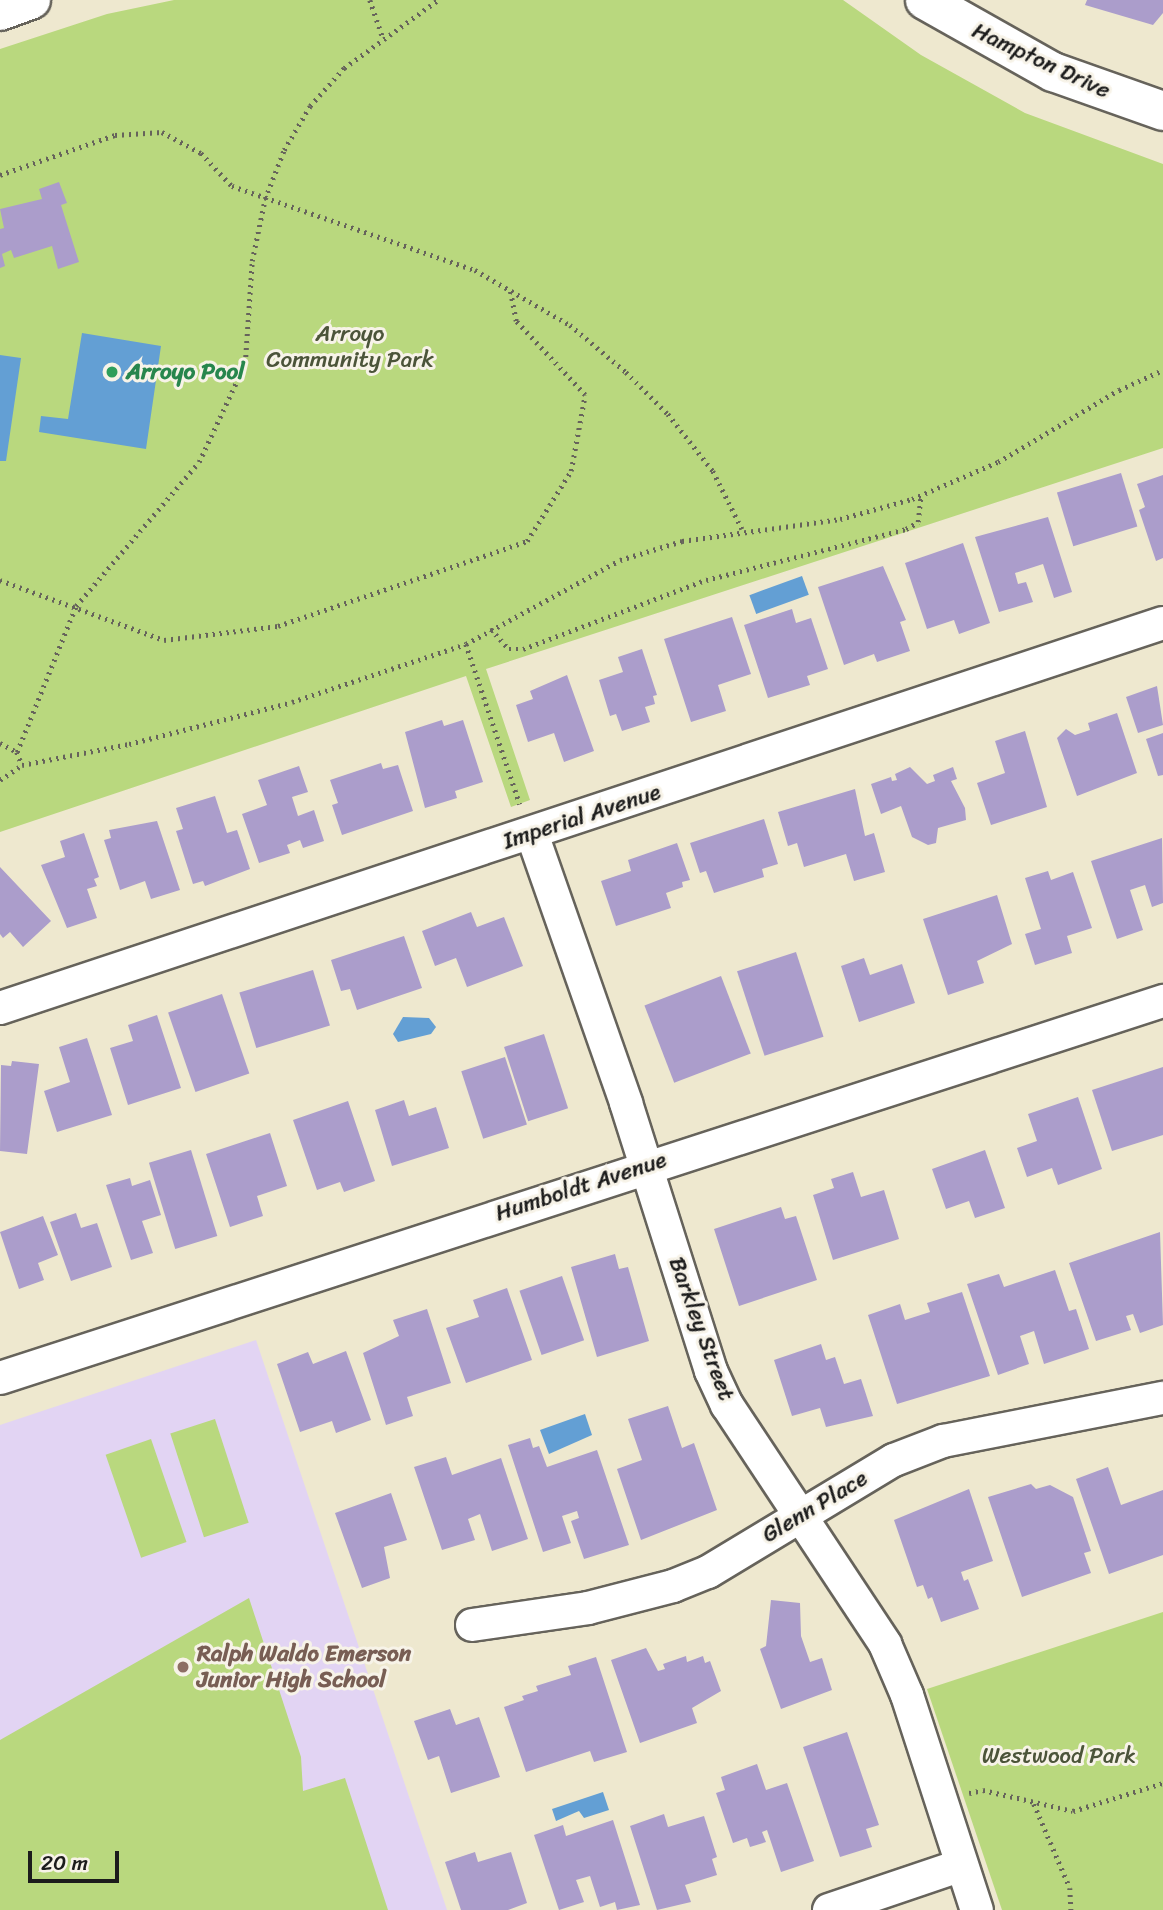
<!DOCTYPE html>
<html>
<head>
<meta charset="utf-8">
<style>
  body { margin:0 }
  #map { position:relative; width:1163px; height:1910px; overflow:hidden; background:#eee8cf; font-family:Sriracha,sans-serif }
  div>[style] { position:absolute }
  .built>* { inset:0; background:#e2d4f3 }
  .green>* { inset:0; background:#b9d87e; transform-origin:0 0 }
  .water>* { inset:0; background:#639fd4; transform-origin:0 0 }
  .building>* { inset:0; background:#ab9dcb; transform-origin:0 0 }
  .path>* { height:4.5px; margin-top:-2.25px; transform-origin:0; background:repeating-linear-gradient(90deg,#66635b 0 2px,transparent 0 7px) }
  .roads { filter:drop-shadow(2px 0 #66635b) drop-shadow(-2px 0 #66635b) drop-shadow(0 2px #66635b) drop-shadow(0 -2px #66635b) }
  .minor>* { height:32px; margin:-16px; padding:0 16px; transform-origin:16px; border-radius:16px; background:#fff }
  .tertiary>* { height:38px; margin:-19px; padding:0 19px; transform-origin:19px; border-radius:19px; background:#fff }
  .dots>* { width:19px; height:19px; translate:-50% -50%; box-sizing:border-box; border:4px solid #f7f3e8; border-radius:50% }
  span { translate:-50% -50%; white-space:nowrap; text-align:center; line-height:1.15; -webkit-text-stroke:6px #f7f3e8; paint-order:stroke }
  .street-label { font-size:23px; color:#1c1c1c }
  .park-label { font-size:23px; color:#4b5439 }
  .leisure-label { font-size:23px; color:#27864d; font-weight:700 }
  .left { translate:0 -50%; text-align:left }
  .education-label { font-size:23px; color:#785e54; font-weight:700 }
  .scale { position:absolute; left:28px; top:1851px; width:91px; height:32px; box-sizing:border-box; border:4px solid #1c1c1c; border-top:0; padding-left:9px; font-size:21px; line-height:24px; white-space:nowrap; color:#1c1c1c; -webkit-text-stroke:5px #f7f3e8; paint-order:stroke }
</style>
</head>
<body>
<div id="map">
  <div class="built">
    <div style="clip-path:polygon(256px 1340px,447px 1910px,0 1910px,0 1425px)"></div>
  </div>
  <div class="green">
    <div style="clip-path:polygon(174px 0,843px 0,921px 55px,1025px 113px,1163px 164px,1163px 448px,486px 669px,530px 800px,511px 807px,466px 676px,0 832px,0 49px,107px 14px)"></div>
    <div style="left:215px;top:1419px;width:109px;height:47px;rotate:72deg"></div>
    <div style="left:151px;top:1439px;width:109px;height:48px;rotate:71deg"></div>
    <div style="clip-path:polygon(249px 1598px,301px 1757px,303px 1791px,345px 1778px,388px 1910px,0 1910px,0 1740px)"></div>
    <div style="clip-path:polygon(1163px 1612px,1163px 1910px,1002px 1910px,927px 1689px)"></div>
  </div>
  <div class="water">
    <div style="clip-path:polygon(82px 333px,161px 346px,146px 449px,39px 432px,41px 416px,68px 419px)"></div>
    <div style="clip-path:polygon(0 355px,21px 358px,6px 461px,0 461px)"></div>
    <div style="left:802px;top:576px;width:20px;height:56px;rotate:70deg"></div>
    <div style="clip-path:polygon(403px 1017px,429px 1018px,436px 1027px,431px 1034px,398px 1042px,393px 1034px)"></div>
    <div style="clip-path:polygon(585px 1414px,592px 1435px,549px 1454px,540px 1430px)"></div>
    <div style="clip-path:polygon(603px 1792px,609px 1810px,584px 1818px,579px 1811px,556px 1821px,552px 1809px)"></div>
  </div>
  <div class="building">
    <div style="clip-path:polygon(1087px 0,1163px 0,1163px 13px,1153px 25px,1085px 5px)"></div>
    <div style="clip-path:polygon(59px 182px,67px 203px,61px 205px,79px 262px,58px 269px,52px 246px,14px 258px,11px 250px,2px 254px,5px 266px,0 268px,0 229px,4px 228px,0 209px,42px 199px,39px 189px)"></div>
    <div style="left:1121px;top:473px;width:56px;height:67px;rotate:73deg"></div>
    <div style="clip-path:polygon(1163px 475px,1163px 558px,1156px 561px,1139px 510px,1145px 507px,1137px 484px)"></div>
    <div style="clip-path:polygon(1048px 517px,1072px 592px,1054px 598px,1043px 564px,1015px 573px,1018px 584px,1026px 582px,1033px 602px,999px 612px,975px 537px)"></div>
    <div style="clip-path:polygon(963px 543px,990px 623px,959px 634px,954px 620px,927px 629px,905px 563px)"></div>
    <div style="clip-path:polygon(883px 566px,906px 620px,900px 622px,910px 651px,877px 662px,874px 654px,844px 665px,818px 587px)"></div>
    <div style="clip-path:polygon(792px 609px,796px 623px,811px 618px,828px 669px,807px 676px,810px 685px,768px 698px,744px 625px)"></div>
    <div style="clip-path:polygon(732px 617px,751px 674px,718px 685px,726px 711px,691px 722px,664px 639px)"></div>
    <div style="clip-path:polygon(642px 649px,657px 695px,653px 696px,655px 704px,645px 707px,650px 722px,622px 731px,616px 714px,610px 716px,599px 680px,623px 672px,618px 657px)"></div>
    <div style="clip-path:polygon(567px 675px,594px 751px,564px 762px,554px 733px,528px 742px,516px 705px,533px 699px,530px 691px)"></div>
    <div style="clip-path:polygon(1157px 686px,1163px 725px,1138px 733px,1126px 697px)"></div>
    <div style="clip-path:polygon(1117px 713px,1137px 773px,1077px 796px,1057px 738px,1066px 729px,1075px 735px,1090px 730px,1088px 723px)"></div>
    <div style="clip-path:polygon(442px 720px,444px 726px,463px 720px,483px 782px,455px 791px,457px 798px,425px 808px,405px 732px)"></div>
    <div style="clip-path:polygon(1025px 731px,1047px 807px,991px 825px,977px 783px,1005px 773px,995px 741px)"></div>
    <div style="clip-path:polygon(1163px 733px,1163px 775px,1158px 776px,1146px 739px)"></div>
    <div style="clip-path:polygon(381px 763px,383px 769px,398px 765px,413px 811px,342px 835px,332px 805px,338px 803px,330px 780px)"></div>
    <div style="clip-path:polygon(299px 766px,308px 792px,292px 797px,298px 816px,314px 810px,324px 841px,303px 848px,300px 840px,287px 845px,290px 853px,259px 863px,242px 814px,267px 805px,258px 780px)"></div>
    <div style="clip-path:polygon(910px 767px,927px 784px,935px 781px,933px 775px,953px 767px,957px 779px,951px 781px,965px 808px,966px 820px,938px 828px,936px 843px,928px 845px,912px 837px,901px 806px,881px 814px,871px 784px,891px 777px,892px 781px,897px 780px,895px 774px)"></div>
    <div style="clip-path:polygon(855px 789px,865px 836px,874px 833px,885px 872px,854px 881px,846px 854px,804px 867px,797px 843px,788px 846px,778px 812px)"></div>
    <div style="clip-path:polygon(215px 796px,227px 833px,237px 830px,250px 869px,205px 886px,203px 881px,193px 884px,176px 831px,183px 829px,176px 808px)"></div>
    <div style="clip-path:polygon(764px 819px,778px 864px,762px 869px,764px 877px,714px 893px,706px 871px,700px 873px,690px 843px)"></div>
    <div style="clip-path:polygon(157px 821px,180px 890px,151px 899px,145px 881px,120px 890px,104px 840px,111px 838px,109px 830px)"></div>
    <div style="clip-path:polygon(84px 833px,99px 877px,94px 879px,97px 886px,87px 889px,97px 918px,67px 928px,41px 865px,65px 857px,60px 841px)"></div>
    <div style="clip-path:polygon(1162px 838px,1163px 903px,1152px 907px,1145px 885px,1130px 890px,1143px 930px,1117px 939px,1091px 861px)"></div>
    <div style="clip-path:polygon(677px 843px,690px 880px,682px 882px,683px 887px,666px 893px,671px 908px,616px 926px,601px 881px,631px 871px,628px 860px)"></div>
    <div style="clip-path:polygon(0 867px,51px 921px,23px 947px,10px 932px,3px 938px,0 934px)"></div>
    <div style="clip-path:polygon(1048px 871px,1051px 880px,1073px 872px,1092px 928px,1067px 936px,1072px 953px,1035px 965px,1025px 934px,1041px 929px,1025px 878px)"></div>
    <div style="clip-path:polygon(997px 895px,1012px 944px,977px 961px,984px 983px,948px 995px,923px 919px)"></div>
    <div style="clip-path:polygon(471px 912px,477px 927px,504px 917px,523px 966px,467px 987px,456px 958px,435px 966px,422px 931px)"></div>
    <div style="clip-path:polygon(404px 936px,422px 988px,357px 1010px,350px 989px,341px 991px,331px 960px)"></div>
    <div style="left:796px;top:952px;width:89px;height:62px;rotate:72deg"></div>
    <div style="clip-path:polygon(864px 958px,870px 975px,902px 964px,915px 1003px,859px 1022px,841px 966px)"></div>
    <div style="left:313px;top:970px;width:58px;height:77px;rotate:73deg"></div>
    <div style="left:721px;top:976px;width:83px;height:82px;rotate:69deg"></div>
    <div style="left:222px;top:994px;width:84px;height:57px;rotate:71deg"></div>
    <div style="clip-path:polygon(157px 1015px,181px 1088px,128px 1105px,110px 1048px,133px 1041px,128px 1025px)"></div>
    <div style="left:544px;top:1034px;width:78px;height:42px;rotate:72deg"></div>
    <div style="clip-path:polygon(87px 1038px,112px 1115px,57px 1132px,44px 1091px,70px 1082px,59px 1047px)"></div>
    <div style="left:505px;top:1057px;width:71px;height:46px;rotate:72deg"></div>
    <div style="clip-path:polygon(12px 1061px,39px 1064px,27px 1154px,0 1151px,1px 1065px,11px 1066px)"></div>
    <div style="clip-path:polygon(1163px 1067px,1163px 1135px,1112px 1151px,1092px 1090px)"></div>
    <div style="clip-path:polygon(1078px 1097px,1102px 1169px,1058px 1185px,1052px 1168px,1027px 1177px,1017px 1148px,1037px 1141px,1028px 1114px)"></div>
    <div style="clip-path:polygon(404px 1100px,409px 1116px,436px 1107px,449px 1148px,392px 1166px,375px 1110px)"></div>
    <div style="clip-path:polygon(348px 1101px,375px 1181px,344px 1192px,340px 1182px,317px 1190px,293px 1120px)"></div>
    <div style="clip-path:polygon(270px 1133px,287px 1186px,257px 1196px,263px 1216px,230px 1227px,206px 1154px)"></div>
    <div style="left:191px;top:1150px;width:90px;height:44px;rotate:73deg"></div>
    <div style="clip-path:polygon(985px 1150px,1005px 1208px,975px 1218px,969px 1201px,946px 1209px,932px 1169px)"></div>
    <div style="clip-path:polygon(853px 1172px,861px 1197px,884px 1190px,899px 1239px,833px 1260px,813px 1195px,834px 1188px,831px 1179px)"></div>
    <div style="clip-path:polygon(130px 1178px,132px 1186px,150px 1180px,161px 1215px,142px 1221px,153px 1253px,131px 1260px,106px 1185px)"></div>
    <div style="clip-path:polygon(781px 1207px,785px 1219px,796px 1216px,817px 1280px,739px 1306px,714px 1229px)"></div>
    <div style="clip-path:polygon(76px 1213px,81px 1228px,97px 1223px,112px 1267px,71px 1281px,50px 1222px)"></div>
    <div style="clip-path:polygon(43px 1216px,58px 1255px,38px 1263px,44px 1280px,19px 1289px,0 1232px)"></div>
    <div style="clip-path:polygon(1160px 1232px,1163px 1325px,1140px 1333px,1133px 1314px,1126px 1316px,1131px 1330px,1096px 1341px,1069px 1263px)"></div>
    <div style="clip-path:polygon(615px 1254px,619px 1269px,628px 1267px,649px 1341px,597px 1357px,571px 1267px)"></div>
    <div style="clip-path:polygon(1055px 1270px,1069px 1311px,1076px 1309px,1089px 1349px,1044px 1364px,1034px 1331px,1020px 1336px,1029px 1364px,998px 1375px,967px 1284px,999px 1274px,1004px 1287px)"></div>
    <div style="left:562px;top:1276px;width:68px;height:45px;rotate:71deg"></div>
    <div style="clip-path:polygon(507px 1288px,532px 1360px,466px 1383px,446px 1328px,479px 1317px,473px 1300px)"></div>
    <div style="clip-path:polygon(962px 1292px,990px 1376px,897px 1404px,868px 1315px,900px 1304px,905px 1320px,930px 1312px,927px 1303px)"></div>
    <div style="clip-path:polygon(427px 1309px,451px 1383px,407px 1397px,413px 1416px,386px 1425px,363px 1353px,399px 1336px,393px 1320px)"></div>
    <div style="clip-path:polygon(821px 1344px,826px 1360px,835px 1357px,844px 1384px,861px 1379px,873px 1416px,826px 1427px,820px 1408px,792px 1416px,774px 1360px)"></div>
    <div style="clip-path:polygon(346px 1351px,371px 1420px,336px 1433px,332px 1421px,300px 1432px,277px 1364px,308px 1352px,313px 1364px)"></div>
    <div style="clip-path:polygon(668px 1406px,682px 1448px,694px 1443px,717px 1510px,641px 1540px,617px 1469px,642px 1460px,628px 1419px)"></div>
    <div style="clip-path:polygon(530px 1438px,533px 1448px,539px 1446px,547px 1467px,597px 1450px,629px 1545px,584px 1559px,571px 1521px,579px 1518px,577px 1511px,562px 1516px,571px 1543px,543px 1552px,508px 1445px)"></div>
    <div style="clip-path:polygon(446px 1457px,452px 1475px,501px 1458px,528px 1539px,492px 1551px,480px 1514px,468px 1519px,475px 1540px,442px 1550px,414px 1467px)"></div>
    <div style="clip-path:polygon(1108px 1467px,1121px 1505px,1163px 1490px,1163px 1555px,1109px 1574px,1076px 1479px)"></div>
    <div style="clip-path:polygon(1031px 1484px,1036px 1489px,1050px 1485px,1073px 1497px,1091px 1551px,1084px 1553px,1091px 1573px,1022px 1597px,988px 1497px)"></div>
    <div style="clip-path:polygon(969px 1489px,993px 1561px,961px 1572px,964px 1581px,968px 1579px,979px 1609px,941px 1622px,932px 1597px,928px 1599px,923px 1585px,917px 1587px,894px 1520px)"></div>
    <div style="clip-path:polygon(391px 1493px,407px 1540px,384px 1547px,390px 1578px,362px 1588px,335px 1513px)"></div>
    <div style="clip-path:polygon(771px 1600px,800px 1603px,801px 1636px,810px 1662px,822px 1658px,832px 1690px,781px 1709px,760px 1649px,766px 1646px)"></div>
    <div style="clip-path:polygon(646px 1648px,658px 1671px,665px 1669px,663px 1664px,686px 1656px,687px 1662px,703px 1656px,705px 1663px,710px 1661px,721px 1691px,692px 1708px,697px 1723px,640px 1743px,611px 1660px)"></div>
    <div style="clip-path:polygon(596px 1657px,627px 1752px,594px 1762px,590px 1751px,526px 1772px,504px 1707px,524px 1700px,522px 1696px,538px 1691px,536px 1686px,571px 1675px,568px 1666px)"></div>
    <div style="clip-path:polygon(450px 1709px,456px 1725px,479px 1717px,500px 1777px,451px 1793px,439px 1756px,428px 1760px,414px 1721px)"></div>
    <div style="clip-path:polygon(847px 1732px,879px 1825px,866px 1829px,872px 1847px,840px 1857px,803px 1747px)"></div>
    <div style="clip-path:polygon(757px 1764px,766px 1790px,787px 1783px,814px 1861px,781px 1872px,767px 1830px,762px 1832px,766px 1842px,750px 1847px,747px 1838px,733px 1843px,716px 1793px,725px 1790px,721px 1777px)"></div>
    <div style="clip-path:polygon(664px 1814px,668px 1827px,704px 1816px,717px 1857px,712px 1859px,717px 1875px,685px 1885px,691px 1902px,657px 1910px,630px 1826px)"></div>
    <div style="clip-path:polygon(613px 1820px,640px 1905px,617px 1910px,615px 1902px,600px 1907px,590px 1876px,576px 1880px,584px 1902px,559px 1910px,534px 1835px,563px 1825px,566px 1836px)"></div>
    <div style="clip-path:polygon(475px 1852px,478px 1862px,511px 1852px,527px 1903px,508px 1910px,461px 1910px,445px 1862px)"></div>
  </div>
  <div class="path">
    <div style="left:370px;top:0;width:40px;rotate:71.1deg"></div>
    <div style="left:0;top:175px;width:122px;rotate:-19.2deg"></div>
    <div style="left:115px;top:135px;width:47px;rotate:-3.7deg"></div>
    <div style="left:162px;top:132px;width:44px;rotate:28.3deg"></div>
    <div style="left:201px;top:153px;width:45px;rotate:46.8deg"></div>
    <div style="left:232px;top:186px;width:257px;rotate:19.1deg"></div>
    <div style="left:475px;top:270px;width:110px;rotate:30.1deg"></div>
    <div style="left:570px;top:325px;width:73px;rotate:40deg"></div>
    <div style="left:626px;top:372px;width:59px;rotate:45deg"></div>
    <div style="left:668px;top:414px;width:73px;rotate:51.7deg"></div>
    <div style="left:713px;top:471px;width:65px;rotate:63.4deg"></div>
    <div style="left:0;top:580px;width:175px;rotate:20.1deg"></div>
    <div style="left:164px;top:640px;width:115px;rotate:-7deg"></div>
    <div style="left:278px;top:626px;width:263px;rotate:-18.8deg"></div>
    <div style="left:527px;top:541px;width:83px;rotate:-57.8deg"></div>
    <div style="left:571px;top:471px;width:77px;rotate:-79.6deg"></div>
    <div style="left:585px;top:395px;width:101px;rotate:-133deg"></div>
    <div style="left:516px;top:321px;width:33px;rotate:-101deg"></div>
    <div style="left:491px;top:629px;width:27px;rotate:48deg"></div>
    <div style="left:509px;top:649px;width:14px"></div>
    <div style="left:523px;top:649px;width:196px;rotate:-20.7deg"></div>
    <div style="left:706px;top:580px;width:206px;rotate:-14.3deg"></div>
    <div style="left:906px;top:529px;width:14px;rotate:-30deg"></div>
    <div style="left:918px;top:522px;width:27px;rotate:-84deg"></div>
    <div style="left:466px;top:644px;width:169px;rotate:71.4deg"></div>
    <div style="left:0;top:743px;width:19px;rotate:28deg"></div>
    <div style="left:17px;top:752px;width:14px;rotate:69deg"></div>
    <div style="left:17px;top:752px;width:157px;rotate:-68deg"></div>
    <div style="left:76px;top:606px;width:189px;rotate:-49.5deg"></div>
    <div style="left:199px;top:462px;width:108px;rotate:-64.9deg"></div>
    <div style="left:245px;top:364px;width:103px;rotate:-86.1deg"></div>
    <div style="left:252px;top:261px;width:63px;rotate:-78.2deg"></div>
    <div style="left:265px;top:199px;width:53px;rotate:-68.8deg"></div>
    <div style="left:284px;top:150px;width:51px;rotate:-59.4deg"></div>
    <div style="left:310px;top:106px;width:51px;rotate:-48.2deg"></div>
    <div style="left:344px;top:68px;width:116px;rotate:-35.9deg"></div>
    <div style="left:0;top:780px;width:27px;rotate:-34deg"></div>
    <div style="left:22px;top:765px;width:109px;rotate:-11.1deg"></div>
    <div style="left:129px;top:744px;width:168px;rotate:-14.4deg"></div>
    <div style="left:292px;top:702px;width:183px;rotate:-18.4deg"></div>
    <div style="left:466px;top:644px;width:175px;rotate:-28.6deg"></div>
    <div style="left:620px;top:560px;width:65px;rotate:-17deg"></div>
    <div style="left:682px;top:541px;width:160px;rotate:-7.9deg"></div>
    <div style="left:840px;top:519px;width:75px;rotate:-15.5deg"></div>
    <div style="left:912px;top:499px;width:94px;rotate:-23.3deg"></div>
    <div style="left:998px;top:462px;width:141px;rotate:-30.8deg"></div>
    <div style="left:1119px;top:390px;width:48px;rotate:-24.4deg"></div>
    <div style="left:969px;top:1793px;width:14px;rotate:-12deg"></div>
    <div style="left:983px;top:1790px;width:92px;rotate:13.1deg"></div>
    <div style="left:1073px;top:1811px;width:94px;rotate:-17.3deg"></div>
    <div style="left:1034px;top:1804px;width:91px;rotate:66.8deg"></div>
    <div style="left:1070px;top:1888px;width:22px;rotate:87deg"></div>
  </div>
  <div class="roads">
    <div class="minor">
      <div style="left:532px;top:834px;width:285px;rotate:70.7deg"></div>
      <div style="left:626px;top:1103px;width:281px;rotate:72.4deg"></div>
      <div style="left:711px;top:1371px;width:38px;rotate:65deg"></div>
      <div style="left:727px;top:1405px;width:287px;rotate:56.5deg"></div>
      <div style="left:885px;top:1644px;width:56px;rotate:66.7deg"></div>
      <div style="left:907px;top:1695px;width:226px;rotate:72deg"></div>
      <div style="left:0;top:1008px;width:1225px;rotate:-18.32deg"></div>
      <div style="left:0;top:1378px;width:1223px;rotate:-17.96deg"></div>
      <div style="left:472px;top:1625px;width:117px;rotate:-8.3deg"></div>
      <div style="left:588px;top:1608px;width:88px;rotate:-14.5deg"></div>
      <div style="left:673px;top:1586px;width:38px;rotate:-22deg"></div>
      <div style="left:708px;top:1572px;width:217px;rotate:-31.1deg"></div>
      <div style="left:894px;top:1460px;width:53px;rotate:-21.2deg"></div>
      <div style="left:943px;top:1441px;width:224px;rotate:-11.1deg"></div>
      <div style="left:829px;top:1910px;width:140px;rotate:-18.7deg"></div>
    </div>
    <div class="tertiary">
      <div style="left:925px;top:0;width:147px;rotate:29.4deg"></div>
      <div style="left:1053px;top:72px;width:117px;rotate:19.5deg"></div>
      <div style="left:0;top:11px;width:33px;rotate:-20deg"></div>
    </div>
  </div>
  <div class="dots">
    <div style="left:112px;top:372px;background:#2e9e5b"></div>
    <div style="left:183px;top:1667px;background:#8d6e63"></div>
  </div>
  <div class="street-label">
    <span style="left:1041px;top:61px;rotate:25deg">Hampton Drive</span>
    <span style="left:582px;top:817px;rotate:-18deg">Imperial Avenue</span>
    <span style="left:581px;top:1187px;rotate:-18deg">Humboldt Avenue</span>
    <span style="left:701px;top:1329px;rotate:70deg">Barkley Street</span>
    <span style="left:815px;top:1507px;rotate:-31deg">Glenn Place</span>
  </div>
  <div class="park-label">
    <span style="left:350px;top:347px">Arroyo<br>Community Park</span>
    <span style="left:1059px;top:1756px">Westwood Park</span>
  </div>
  <div class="leisure-label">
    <span class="left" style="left:126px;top:372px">Arroyo Pool</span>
  </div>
  <div class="education-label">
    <span class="left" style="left:197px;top:1667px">Ralph Waldo Emerson<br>Junior High School</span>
  </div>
  <div class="scale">20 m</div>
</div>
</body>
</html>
